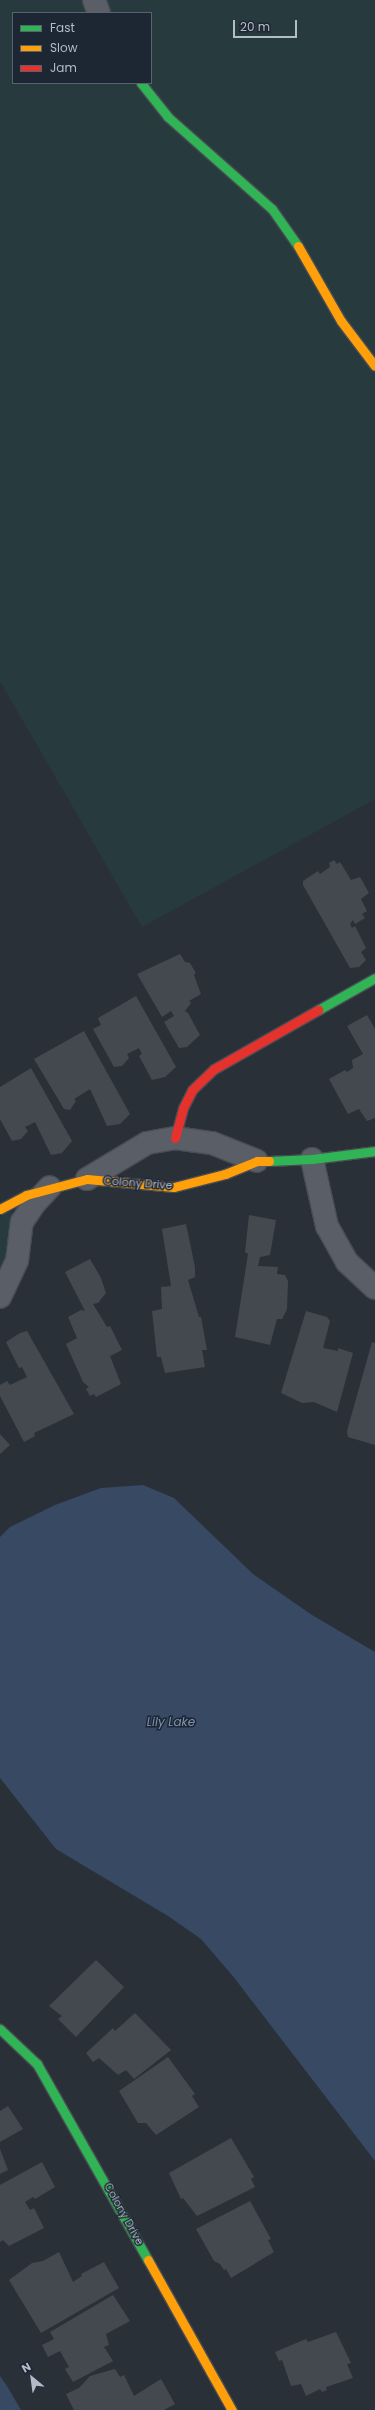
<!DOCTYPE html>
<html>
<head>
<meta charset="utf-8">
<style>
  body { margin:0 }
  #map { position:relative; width:375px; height:2410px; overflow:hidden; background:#2a3038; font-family:Poppins,sans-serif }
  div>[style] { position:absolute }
  .green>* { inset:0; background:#273a3e }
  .water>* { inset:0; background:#384963 }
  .building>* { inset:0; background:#444950 }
  .roads { filter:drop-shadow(1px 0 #484c53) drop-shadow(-1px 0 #484c53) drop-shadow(0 1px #484c53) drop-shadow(0 -1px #484c53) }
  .street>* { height:22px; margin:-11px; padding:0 11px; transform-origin:11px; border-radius:11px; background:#5a5e66 }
  .fast>* { height:9px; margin:-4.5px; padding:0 4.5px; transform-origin:4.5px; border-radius:4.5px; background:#30b455 }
  .slow>* { height:9px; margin:-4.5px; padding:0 4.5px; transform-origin:4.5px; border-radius:4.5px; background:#ff9f0a }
  .jam>* { height:9px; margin:-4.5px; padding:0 4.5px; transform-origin:4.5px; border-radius:4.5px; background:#e5322d }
  span { translate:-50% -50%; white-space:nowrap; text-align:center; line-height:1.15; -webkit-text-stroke:3px #1d2633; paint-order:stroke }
  .street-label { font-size:11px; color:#b4bcc9 }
  .water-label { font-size:12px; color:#7c92b1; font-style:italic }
  .legend { position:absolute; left:12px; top:12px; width:140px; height:72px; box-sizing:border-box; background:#1d2633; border:1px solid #59626f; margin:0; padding:5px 7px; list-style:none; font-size:12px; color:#b4bcc9 }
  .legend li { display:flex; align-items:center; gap:8px; height:20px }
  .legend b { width:20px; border:1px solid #59626f }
  .north { position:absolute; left:12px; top:2358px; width:40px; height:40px; -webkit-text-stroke:3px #1d2633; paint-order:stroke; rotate:331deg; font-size:11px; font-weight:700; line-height:16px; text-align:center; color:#b4bcc9 }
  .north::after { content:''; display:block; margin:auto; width:14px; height:18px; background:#b4bcc9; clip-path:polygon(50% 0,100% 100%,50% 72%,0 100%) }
  .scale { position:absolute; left:233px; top:20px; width:64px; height:18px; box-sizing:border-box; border:2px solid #b4bcc9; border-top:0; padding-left:5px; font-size:12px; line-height:14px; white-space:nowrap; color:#b4bcc9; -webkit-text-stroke:3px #1d2633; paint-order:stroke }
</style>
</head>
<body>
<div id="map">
  <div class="green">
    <div style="clip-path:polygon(evenodd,0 0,375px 0,375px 799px,142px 927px,0 681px,0 0,13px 13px,151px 13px,151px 83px,13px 83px,13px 13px)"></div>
    <div style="clip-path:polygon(7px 1211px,15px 1214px,0 1282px,0 1218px)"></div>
  </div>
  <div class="water">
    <div style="clip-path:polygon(143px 1485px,174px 1498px,253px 1574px,312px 1615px,375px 1652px,375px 2161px,232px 1975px,201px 1939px,168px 1916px,56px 1849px,0 1778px,0 1537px,10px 1527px,55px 1505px,101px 1488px)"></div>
    <div style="clip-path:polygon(0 2376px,7px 2386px,21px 2410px,0 2410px)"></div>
  </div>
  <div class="building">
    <div style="clip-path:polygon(334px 860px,337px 864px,340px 862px,351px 880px,360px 877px,369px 893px,361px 899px,367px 911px,362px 914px,365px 918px,355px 924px,353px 920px,350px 924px,352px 928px,355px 926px,366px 948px,361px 952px,366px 960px,359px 967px,350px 968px,303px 885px,303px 881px,318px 871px,320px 874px,330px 867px,329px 863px)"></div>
    <div style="clip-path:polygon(180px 954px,185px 962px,190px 963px,196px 973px,194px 974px,196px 981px,201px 994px,189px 1001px,191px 1003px,185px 1011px,188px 1013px,200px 1035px,187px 1047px,179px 1048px,164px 1022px,174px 1016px,171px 1011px,162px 1017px,137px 974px)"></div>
    <div style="clip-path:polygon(136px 996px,176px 1067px,165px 1077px,152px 1080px,139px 1056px,142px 1054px,139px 1048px,127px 1054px,129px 1058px,122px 1066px,114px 1067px,93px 1029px,101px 1025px,98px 1018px)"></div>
    <div style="clip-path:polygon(367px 1015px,375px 1029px,375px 1118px,367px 1121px,359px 1109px,348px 1114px,329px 1079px,345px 1070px,347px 1072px,353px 1068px,352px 1060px,363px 1054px,347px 1026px)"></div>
    <div style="clip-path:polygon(84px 1031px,130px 1114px,120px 1124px,107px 1126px,90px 1089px,74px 1099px,76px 1101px,70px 1110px,64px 1109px,34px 1059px)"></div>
    <div style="clip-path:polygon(31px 1068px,72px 1141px,62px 1153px,51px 1155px,35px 1122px,25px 1127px,28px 1131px,21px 1139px,12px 1141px,0 1119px,0 1087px)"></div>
    <div style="clip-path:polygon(249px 1215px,276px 1220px,270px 1255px,260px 1257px,258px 1266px,278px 1267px,277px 1274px,285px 1275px,288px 1281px,287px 1309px,282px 1319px,277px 1319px,270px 1345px,235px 1337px,248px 1254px,245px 1252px)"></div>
    <div style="clip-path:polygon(186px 1224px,195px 1267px,195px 1277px,188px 1280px,199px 1317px,201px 1317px,207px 1350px,202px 1350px,205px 1367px,165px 1373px,161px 1357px,157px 1357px,152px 1311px,162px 1309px,161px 1287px,171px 1286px,162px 1229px)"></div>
    <div style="clip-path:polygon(90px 1259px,101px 1278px,106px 1293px,98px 1303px,93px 1304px,107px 1327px,110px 1326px,122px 1350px,110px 1356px,121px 1384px,96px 1397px,94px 1394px,90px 1396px,86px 1389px,89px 1387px,83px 1382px,66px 1344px,77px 1338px,68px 1317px,81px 1310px,85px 1311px,65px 1272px)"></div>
    <div style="clip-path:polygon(306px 1311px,327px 1317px,330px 1321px,323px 1348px,338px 1351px,338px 1348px,353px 1353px,337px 1412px,314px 1402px,302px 1403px,281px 1393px)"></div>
    <div style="clip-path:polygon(27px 1331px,74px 1414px,34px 1433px,35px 1436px,24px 1442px,0 1396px,0 1385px,7px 1381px,10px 1385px,27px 1377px,22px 1367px,19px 1368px,6px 1342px,20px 1333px)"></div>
    <div style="clip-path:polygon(372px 1342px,375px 1343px,375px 1445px,348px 1437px,347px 1431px)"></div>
    <div style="clip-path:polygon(0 1434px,10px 1445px,0 1454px)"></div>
    <div style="clip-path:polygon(96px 1960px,124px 1987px,76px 2037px,58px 2019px,62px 2016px,49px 2006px)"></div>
    <div style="clip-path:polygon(135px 2013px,171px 2050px,134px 2079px,126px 2070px,118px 2075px,99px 2058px,93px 2062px,86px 2053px,113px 2028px,115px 2031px)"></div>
    <div style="clip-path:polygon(168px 2057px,195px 2094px,192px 2096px,199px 2107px,156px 2135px,146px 2123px,138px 2123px,119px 2091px)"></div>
    <div style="clip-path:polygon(8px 2106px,23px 2129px,0 2142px,0 2111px)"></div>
    <div style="clip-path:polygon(231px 2138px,254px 2177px,251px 2179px,255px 2187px,197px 2216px,183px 2198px,181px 2199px,169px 2173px)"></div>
    <div style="clip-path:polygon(0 2149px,8px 2170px,0 2174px)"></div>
    <div style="clip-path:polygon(42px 2162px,55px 2187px,35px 2199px,33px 2197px,25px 2202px,30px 2210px,34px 2208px,44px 2228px,9px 2246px,3px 2240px,0 2242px,0 2185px)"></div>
    <div style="clip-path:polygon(250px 2201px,271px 2239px,268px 2240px,274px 2252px,231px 2278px,226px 2269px,224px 2270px,220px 2264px,214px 2261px,196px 2229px)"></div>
    <div style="clip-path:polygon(59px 2252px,73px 2282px,82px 2276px,81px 2274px,104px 2262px,119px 2288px,41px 2333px,9px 2280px,32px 2263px,43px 2261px)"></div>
    <div style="clip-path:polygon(113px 2295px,130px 2321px,106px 2334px,109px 2345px,104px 2347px,113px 2361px,73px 2382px,65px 2369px,69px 2367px,60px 2351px,48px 2357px,42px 2345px,54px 2339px,50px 2332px)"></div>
    <div style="clip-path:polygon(336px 2332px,351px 2363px,347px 2364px,353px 2378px,326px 2387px,327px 2390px,322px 2392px,320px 2389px,306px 2396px,301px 2384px,291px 2386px,282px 2360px,279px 2361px,275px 2352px,306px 2339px,308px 2342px)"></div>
    <div style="clip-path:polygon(115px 2369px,120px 2377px,124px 2375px,134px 2396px,161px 2379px,175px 2404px,164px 2410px,74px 2410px,66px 2394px,79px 2388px,90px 2376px)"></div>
  </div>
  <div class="roads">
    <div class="street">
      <div style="left:94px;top:0;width:14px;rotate:69deg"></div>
      <div style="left:312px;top:1159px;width:69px;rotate:77.4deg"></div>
      <div style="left:327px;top:1226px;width:41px;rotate:60.9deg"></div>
      <div style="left:347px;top:1262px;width:38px;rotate:43deg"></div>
      <div style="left:87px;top:1179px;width:70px;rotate:-31deg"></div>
      <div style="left:147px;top:1143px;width:28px;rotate:-10deg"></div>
      <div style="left:175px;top:1138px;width:37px;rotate:8deg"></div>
      <div style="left:212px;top:1143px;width:48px;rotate:21.8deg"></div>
      <div style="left:0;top:1297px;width:40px;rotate:-65deg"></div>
      <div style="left:17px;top:1261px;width:39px;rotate:-83deg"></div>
      <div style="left:22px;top:1222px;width:22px;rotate:-56deg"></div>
      <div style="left:34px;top:1204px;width:23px;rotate:-47deg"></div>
    </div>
    <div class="fast">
      <div style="left:141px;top:83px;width:43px;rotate:51.5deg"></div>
      <div style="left:168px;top:117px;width:139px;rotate:41.5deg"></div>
      <div style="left:272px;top:209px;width:45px;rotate:54.9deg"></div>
      <div style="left:318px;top:1010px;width:65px;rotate:-29.3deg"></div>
      <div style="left:269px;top:1161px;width:43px;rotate:-2.7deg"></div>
      <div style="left:312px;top:1159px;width:64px;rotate:-7.2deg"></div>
      <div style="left:0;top:2029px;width:51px;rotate:43.4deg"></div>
      <div style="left:37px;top:2064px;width:225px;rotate:60.5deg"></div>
    </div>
    <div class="slow">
      <div style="left:298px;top:246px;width:86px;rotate:60.2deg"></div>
      <div style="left:341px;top:321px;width:56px;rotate:52.9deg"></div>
      <div style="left:0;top:1209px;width:30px;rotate:-28deg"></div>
      <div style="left:26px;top:1195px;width:63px;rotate:-14.7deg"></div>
      <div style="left:87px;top:1179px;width:87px;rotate:5.3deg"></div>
      <div style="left:174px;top:1187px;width:53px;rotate:-14.3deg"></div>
      <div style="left:225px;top:1174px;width:35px;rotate:-22deg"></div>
      <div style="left:257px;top:1161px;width:12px"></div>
      <div style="left:148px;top:2260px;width:172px;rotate:60.8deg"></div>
    </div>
    <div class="jam">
      <div style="left:175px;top:1138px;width:31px;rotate:-75deg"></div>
      <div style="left:183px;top:1108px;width:20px;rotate:-63deg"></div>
      <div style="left:192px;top:1090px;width:30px;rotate:-44deg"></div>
      <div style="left:214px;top:1069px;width:120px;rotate:-29.6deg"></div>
    </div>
  </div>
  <div class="street-label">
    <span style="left:138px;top:1183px;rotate:4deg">Colony Drive</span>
    <span style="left:124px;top:2214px;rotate:61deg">Colony Drive</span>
  </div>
  <div class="water-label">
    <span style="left:171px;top:1722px">Lily Lake</span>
  </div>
  <ul class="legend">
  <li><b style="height:5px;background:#30b455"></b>Fast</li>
  <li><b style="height:5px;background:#ff9f0a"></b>Slow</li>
  <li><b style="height:5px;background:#e5322d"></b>Jam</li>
  </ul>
  <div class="north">N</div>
  <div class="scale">20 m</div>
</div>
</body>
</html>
